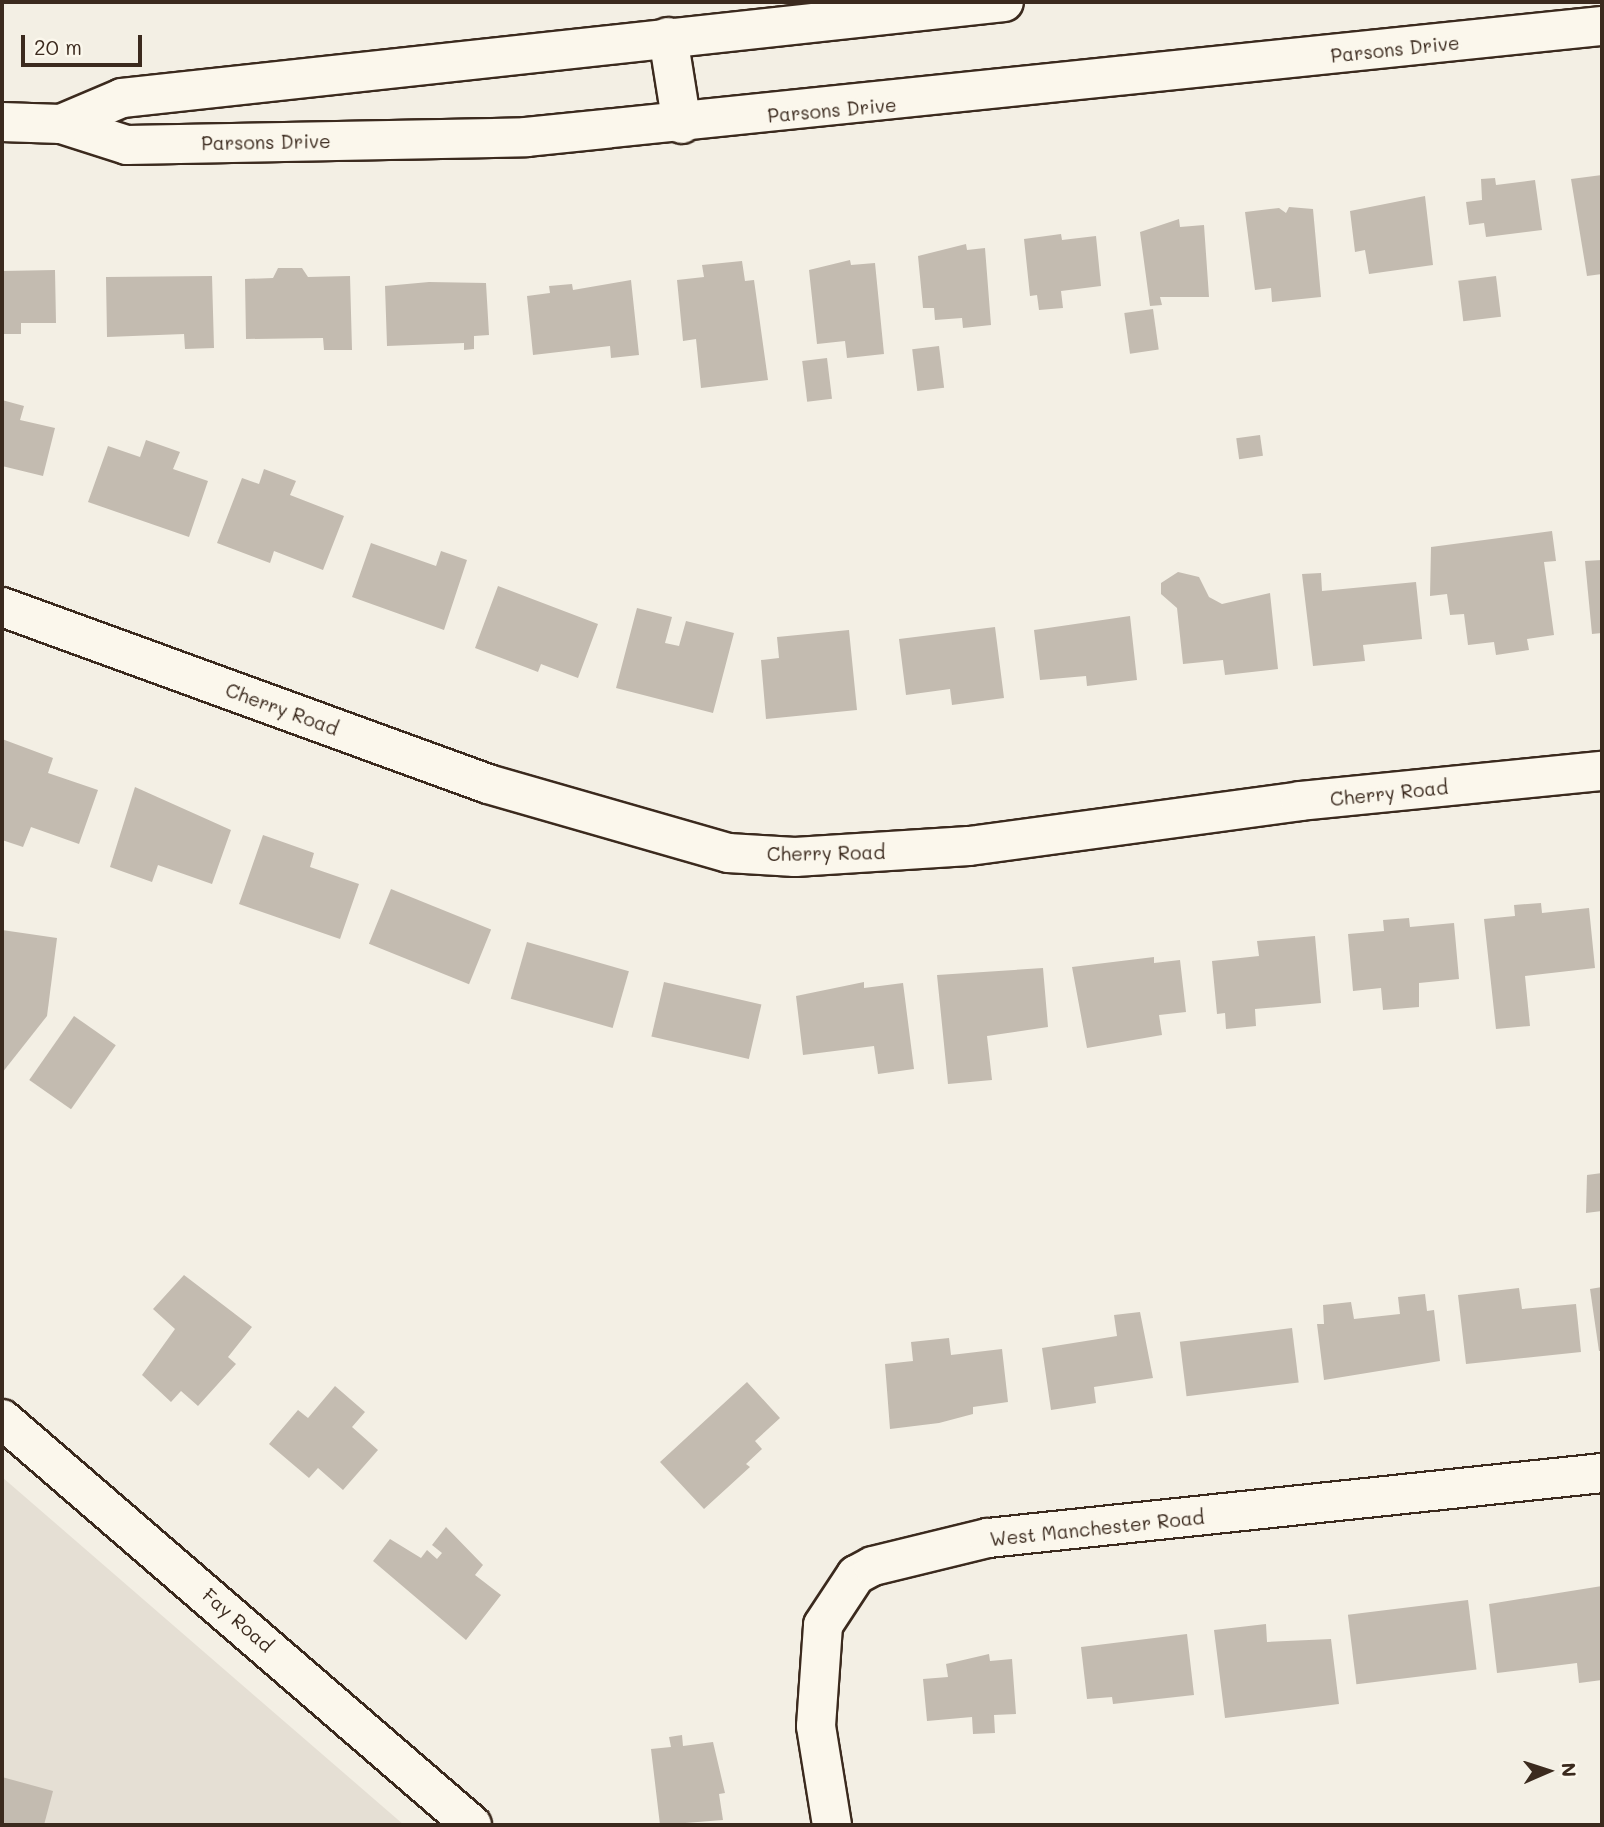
<!DOCTYPE html>
<html>
<head>
<meta charset="utf-8">
<style>
  body { margin:0 }
  #map { position:relative; width:1604px; height:1827px; overflow:hidden; background:#f3efe4; font-family:Mali,sans-serif }
  div>[style] { position:absolute }
  .built>* { inset:0; background:#e5dfd4 }
  .building>* { inset:0; background:#c3bbb0; transform-origin:0 0 }
  .roads { filter:drop-shadow(2px 0 #3b2a1e) drop-shadow(-2px 0 #3b2a1e) drop-shadow(0 2px #3b2a1e) drop-shadow(0 -2px #3b2a1e) }
  .minor>* { height:38px; margin:-19px; padding:0 19px; transform-origin:19px; border-radius:19px; background:#fbf7ec }
  span { translate:-50% -50%; white-space:nowrap; text-align:center; line-height:1.15; -webkit-text-stroke:5px #fbf7ec; paint-order:stroke }
  .street-label { font-size:19px; color:#3b2a1e }
  .frame { position:absolute; inset:0; border:4px solid #3b2a1e; pointer-events:none }
  .north { position:absolute; left:1513px; top:1736px; width:70px; height:70px; -webkit-text-stroke:5px #fbf7ec; paint-order:stroke; rotate:87deg; font-size:19px; font-weight:700; line-height:28px; text-align:center; color:#3b2a1e }
  .north::after { content:''; display:block; margin:auto; width:24px; height:32px; background:#3b2a1e; clip-path:polygon(50% 0,100% 100%,50% 72%,0 100%) }
  .scale { position:absolute; left:21px; top:35px; width:121px; height:32px; box-sizing:border-box; border:4px solid #3b2a1e; border-top:0; padding-left:9px; font-size:21px; line-height:24px; white-space:nowrap; color:#3b2a1e; -webkit-text-stroke:5px #fbf7ec; paint-order:stroke }
</style>
</head>
<body>
<div id="map">
  <div class="built">
    <div style="clip-path:polygon(2px 1477px,404px 1825px,2px 1825px)"></div>
  </div>
  <div class="building">
    <div style="clip-path:polygon(1602px 175px,1602px 274px,1587px 276px,1571px 179px)"></div>
    <div style="clip-path:polygon(1495px 178px,1496px 185px,1535px 180px,1542px 230px,1486px 237px,1484px 223px,1469px 225px,1466px 202px,1482px 200px,1481px 179px)"></div>
    <div style="clip-path:polygon(1425px 196px,1433px 265px,1369px 274px,1365px 250px,1355px 252px,1350px 211px)"></div>
    <div style="clip-path:polygon(1289px 207px,1313px 209px,1321px 297px,1272px 302px,1271px 288px,1255px 290px,1245px 212px,1279px 208px,1286px 213px)"></div>
    <div style="clip-path:polygon(1179px 219px,1180px 227px,1204px 225px,1209px 297px,1160px 297px,1162px 305px,1150px 306px,1140px 232px)"></div>
    <div style="clip-path:polygon(1061px 234px,1062px 240px,1096px 236px,1101px 286px,1061px 291px,1063px 308px,1039px 310px,1037px 295px,1030px 296px,1024px 239px)"></div>
    <div style="clip-path:polygon(966px 244px,967px 250px,985px 248px,991px 325px,963px 328px,962px 318px,935px 320px,934px 308px,923px 308px,918px 256px)"></div>
    <div style="clip-path:polygon(850px 260px,851px 265px,875px 263px,884px 354px,847px 358px,845px 341px,817px 344px,809px 270px)"></div>
    <div style="clip-path:polygon(742px 261px,745px 281px,754px 280px,768px 380px,701px 388px,696px 339px,683px 341px,677px 280px,704px 277px,702px 265px)"></div>
    <div style="clip-path:polygon(278px 268px,302px 268px,308px 277px,350px 276px,352px 350px,324px 350px,323px 338px,246px 339px,245px 279px,273px 278px)"></div>
    <div style="clip-path:polygon(55px 270px,56px 323px,21px 323px,21px 334px,2px 334px,2px 271px)"></div>
    <div style="clip-path:polygon(212px 276px,214px 348px,185px 349px,184px 334px,107px 337px,106px 277px)"></div>
    <div style="left:1496px;top:276px;width:41px;height:38px;rotate:83deg"></div>
    <div style="clip-path:polygon(631px 280px,639px 355px,611px 358px,610px 346px,533px 355px,527px 296px,550px 293px,549px 286px,572px 284px,573px 290px)"></div>
    <div style="clip-path:polygon(429px 282px,486px 283px,489px 335px,474px 336px,474px 349px,464px 350px,464px 343px,387px 346px,385px 286px)"></div>
    <div style="left:1153px;top:309px;width:41px;height:29px;rotate:82deg"></div>
    <div style="left:939px;top:346px;width:42px;height:27px;rotate:83deg"></div>
    <div style="left:827px;top:358px;width:41px;height:25px;rotate:83deg"></div>
    <div style="clip-path:polygon(2px 400px,24px 406px,20px 420px,55px 428px,43px 476px,2px 466px)"></div>
    <div style="left:1260px;top:435px;width:21px;height:24px;rotate:82deg"></div>
    <div style="clip-path:polygon(146px 440px,180px 452px,173px 469px,208px 481px,189px 537px,88px 502px,108px 446px,140px 457px)"></div>
    <div style="clip-path:polygon(264px 469px,296px 481px,290px 495px,344px 516px,323px 570px,274px 551px,270px 563px,217px 543px,242px 478px,259px 484px)"></div>
    <div style="clip-path:polygon(1552px 531px,1556px 561px,1544px 562px,1554px 635px,1527px 639px,1529px 650px,1496px 655px,1494px 642px,1468px 645px,1464px 614px,1450px 615px,1447px 594px,1430px 596px,1431px 547px)"></div>
    <div style="clip-path:polygon(371px 543px,436px 566px,441px 551px,467px 560px,444px 630px,352px 597px)"></div>
    <div style="clip-path:polygon(1602px 560px,1602px 633px,1592px 634px,1585px 561px)"></div>
    <div style="clip-path:polygon(1178px 572px,1199px 577px,1209px 597px,1222px 604px,1270px 593px,1278px 669px,1225px 675px,1223px 660px,1183px 664px,1177px 608px,1161px 594px,1161px 583px)"></div>
    <div style="clip-path:polygon(1321px 573px,1322px 591px,1416px 582px,1422px 639px,1363px 645px,1365px 661px,1313px 666px,1302px 574px)"></div>
    <div style="clip-path:polygon(498px 586px,598px 624px,578px 678px,541px 664px,538px 672px,475px 648px)"></div>
    <div style="clip-path:polygon(637px 608px,672px 617px,665px 643px,679px 646px,686px 621px,734px 633px,713px 713px,616px 688px)"></div>
    <div style="clip-path:polygon(1130px 616px,1137px 680px,1087px 686px,1086px 676px,1040px 680px,1034px 630px)"></div>
    <div style="clip-path:polygon(995px 627px,1004px 698px,952px 705px,950px 689px,906px 695px,899px 639px)"></div>
    <div style="clip-path:polygon(849px 630px,857px 710px,766px 719px,761px 660px,779px 658px,777px 637px)"></div>
    <div style="clip-path:polygon(2px 739px,53px 758px,48px 773px,98px 790px,79px 844px,31px 827px,23px 847px,2px 840px)"></div>
    <div style="clip-path:polygon(135px 787px,231px 830px,212px 884px,158px 865px,152px 882px,110px 867px)"></div>
    <div style="clip-path:polygon(263px 835px,314px 853px,310px 867px,359px 884px,340px 939px,239px 904px)"></div>
    <div style="left:391px;top:889px;width:108px;height:59px;rotate:22deg"></div>
    <div style="clip-path:polygon(1541px 903px,1542px 913px,1589px 908px,1595px 968px,1525px 976px,1530px 1026px,1496px 1029px,1484px 919px,1515px 916px,1514px 905px)"></div>
    <div style="clip-path:polygon(1409px 918px,1410px 927px,1454px 923px,1459px 979px,1419px 983px,1419px 1007px,1383px 1010px,1381px 988px,1353px 991px,1348px 934px,1384px 931px,1383px 920px)"></div>
    <div style="clip-path:polygon(2px 930px,57px 938px,47px 1016px,2px 1073px)"></div>
    <div style="clip-path:polygon(1315px 936px,1321px 1003px,1255px 1009px,1256px 1026px,1226px 1029px,1225px 1013px,1217px 1014px,1212px 961px,1259px 956px,1257px 941px)"></div>
    <div style="left:527px;top:942px;width:106px;height:59px;rotate:16deg"></div>
    <div style="clip-path:polygon(1154px 957px,1154px 963px,1180px 960px,1186px 1012px,1159px 1015px,1162px 1035px,1087px 1048px,1072px 967px)"></div>
    <div style="clip-path:polygon(1043px 968px,1048px 1027px,987px 1036px,992px 1080px,948px 1084px,937px 975px)"></div>
    <div style="left:664px;top:982px;width:100px;height:56px;rotate:13deg"></div>
    <div style="clip-path:polygon(864px 982px,864px 988px,903px 983px,914px 1069px,878px 1074px,874px 1046px,803px 1055px,796px 996px)"></div>
    <div style="left:74px;top:1016px;width:51px;height:78px;rotate:35deg"></div>
    <div style="clip-path:polygon(1602px 1173px,1602px 1211px,1586px 1213px,1587px 1175px)"></div>
    <div style="clip-path:polygon(184px 1275px,252px 1327px,228px 1357px,236px 1364px,198px 1406px,181px 1391px,171px 1402px,142px 1375px,175px 1329px,153px 1309px)"></div>
    <div style="clip-path:polygon(1602px 1287px,1602px 1351px,1599px 1351px,1590px 1289px)"></div>
    <div style="clip-path:polygon(1519px 1288px,1522px 1309px,1576px 1304px,1581px 1352px,1466px 1364px,1458px 1295px)"></div>
    <div style="clip-path:polygon(1425px 1294px,1427px 1311px,1434px 1310px,1440px 1361px,1324px 1380px,1317px 1324px,1324px 1324px,1323px 1305px,1351px 1302px,1354px 1319px,1400px 1314px,1398px 1297px)"></div>
    <div style="clip-path:polygon(1140px 1312px,1153px 1378px,1094px 1387px,1096px 1403px,1051px 1410px,1042px 1348px,1117px 1336px,1114px 1315px)"></div>
    <div style="left:1292px;top:1328px;width:55px;height:113px;rotate:83deg"></div>
    <div style="clip-path:polygon(949px 1338px,951px 1355px,1002px 1349px,1008px 1402px,973px 1407px,973px 1414px,939px 1423px,890px 1429px,885px 1364px,913px 1361px,911px 1342px)"></div>
    <div style="clip-path:polygon(747px 1382px,780px 1418px,755px 1441px,762px 1449px,746px 1464px,750px 1467px,704px 1509px,660px 1462px)"></div>
    <div style="clip-path:polygon(335px 1386px,365px 1412px,352px 1427px,378px 1450px,343px 1490px,318px 1468px,309px 1478px,269px 1444px,298px 1410px,308px 1418px)"></div>
    <div style="clip-path:polygon(446px 1527px,483px 1565px,475px 1575px,501px 1595px,466px 1640px,373px 1561px,390px 1539px,421px 1558px,427px 1550px,437px 1559px,442px 1553px,432px 1545px)"></div>
    <div style="clip-path:polygon(1602px 1586px,1602px 1680px,1579px 1683px,1577px 1663px,1497px 1673px,1489px 1604px)"></div>
    <div style="left:1468px;top:1600px;width:70px;height:121px;rotate:83deg"></div>
    <div style="clip-path:polygon(1266px 1624px,1267px 1642px,1331px 1639px,1339px 1704px,1225px 1718px,1214px 1630px)"></div>
    <div style="clip-path:polygon(1187px 1634px,1194px 1695px,1113px 1704px,1112px 1697px,1087px 1699px,1081px 1647px)"></div>
    <div style="clip-path:polygon(989px 1654px,990px 1661px,1012px 1659px,1016px 1714px,994px 1715px,995px 1733px,973px 1734px,972px 1717px,927px 1721px,923px 1679px,948px 1677px,946px 1664px)"></div>
    <div style="clip-path:polygon(682px 1735px,683px 1746px,713px 1742px,725px 1793px,719px 1794px,723px 1820px,660px 1825px,651px 1749px,671px 1747px,669px 1737px)"></div>
    <div style="clip-path:polygon(2px 1777px,53px 1791px,44px 1825px,2px 1825px)"></div>
  </div>
  <div class="roads">
    <div class="minor">
      <div style="left:668px;top:37px;width:88px;rotate:80.9deg"></div>
      <div style="left:2px;top:122px;width:59px;rotate:1.9deg"></div>
      <div style="left:61px;top:124px;width:69px;rotate:17.7deg"></div>
      <div style="left:127px;top:145px;width:399px;rotate:-1.1deg"></div>
      <div style="left:526px;top:137px;width:1082px;rotate:-5.89deg"></div>
      <div style="left:61px;top:124px;width:66px;rotate:-23.1deg"></div>
      <div style="left:122px;top:98px;width:887px;rotate:-6.21deg"></div>
      <div style="left:2px;top:607px;width:517px;rotate:20.01deg"></div>
      <div style="left:488px;top:784px;width:250px;rotate:16deg"></div>
      <div style="left:728px;top:853px;width:67px;rotate:3.4deg"></div>
      <div style="left:795px;top:857px;width:174px;rotate:-3.6deg"></div>
      <div style="left:969px;top:846px;width:334px;rotate:-7.7deg"></div>
      <div style="left:1300px;top:801px;width:303px;rotate:-5.7deg"></div>
      <div style="left:2px;top:1419px;width:621px;rotate:40.82deg"></div>
      <div style="left:832px;top:1825px;width:100px;rotate:-99.2deg"></div>
      <div style="left:816px;top:1726px;width:101px;rotate:-86deg"></div>
      <div style="left:823px;top:1625px;width:60px;rotate:-56.6deg"></div>
      <div style="left:856px;top:1575px;width:19px;rotate:-28deg"></div>
      <div style="left:873px;top:1566px;width:118px;rotate:-13.7deg"></div>
      <div style="left:988px;top:1538px;width:617px;rotate:-6.04deg"></div>
    </div>
  </div>
  <div class="street-label">
    <span style="left:1395px;top:49px;rotate:-6deg">Parsons Drive</span>
    <span style="left:832px;top:110px;rotate:-5deg">Parsons Drive</span>
    <span style="left:266px;top:142px;rotate:-1deg">Parsons Drive</span>
    <span style="left:282px;top:709px;rotate:20deg">Cherry Road</span>
    <span style="left:1389px;top:793px;rotate:-6deg">Cherry Road</span>
    <span style="left:826px;top:853px;rotate:-1deg">Cherry Road</span>
    <span style="left:1097px;top:1528px;rotate:-6deg">West Manchester Road</span>
    <span style="left:238px;top:1620px;rotate:41deg">Fay Road</span>
  </div>
  <div class="frame"></div>
  <div class="north">N</div>
  <div class="scale">20 m</div>
</div>
</body>
</html>
